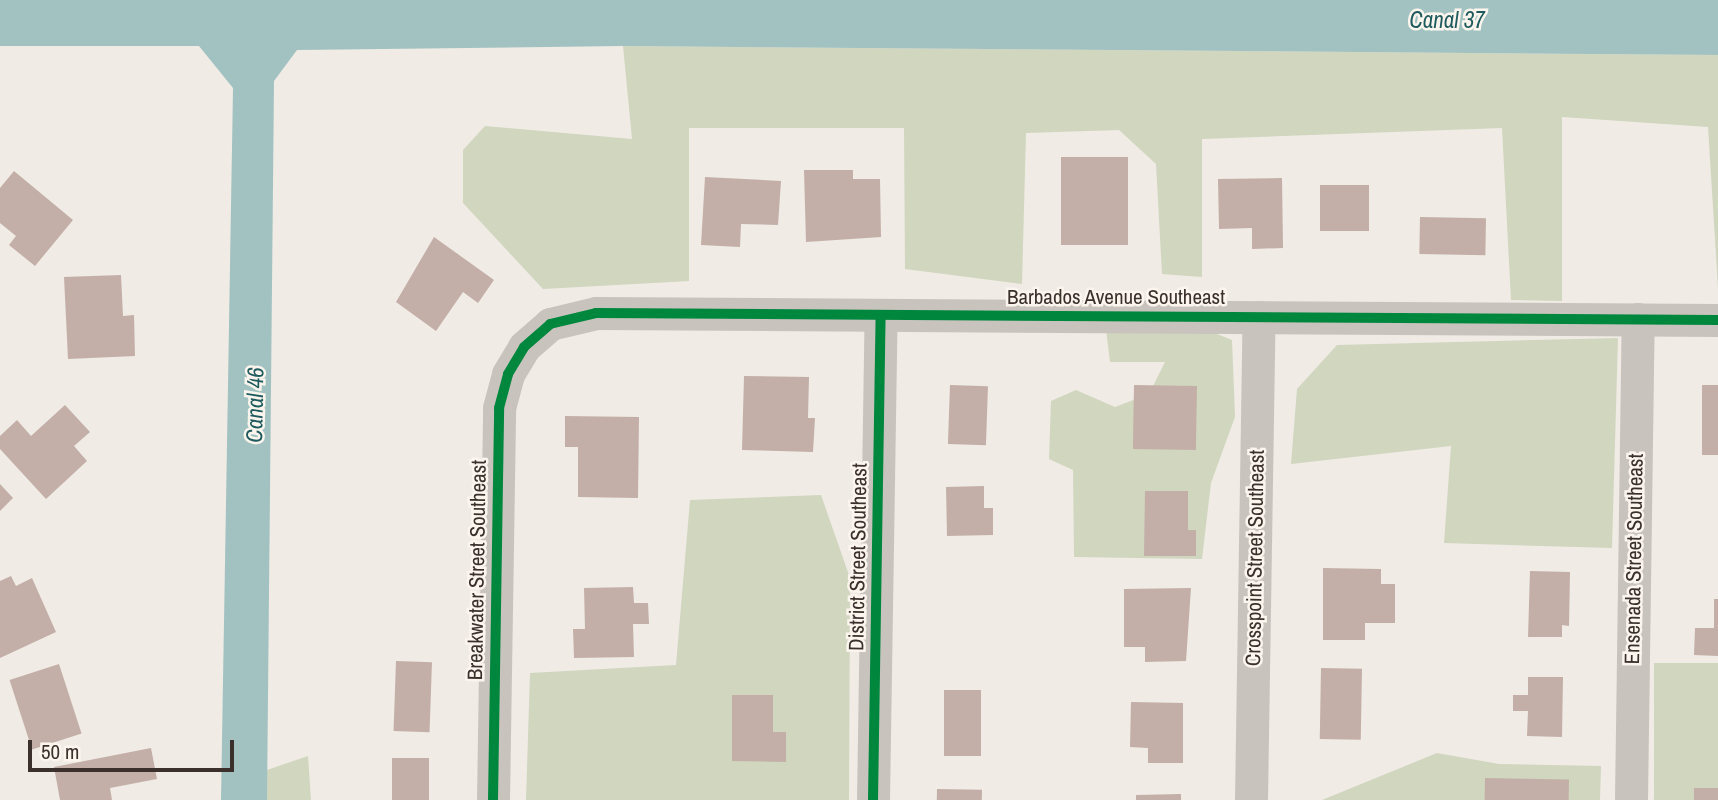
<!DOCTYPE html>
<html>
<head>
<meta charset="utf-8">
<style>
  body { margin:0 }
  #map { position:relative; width:1718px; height:800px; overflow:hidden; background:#f0ebe5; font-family:"Archivo Narrow",sans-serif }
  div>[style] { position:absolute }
  .green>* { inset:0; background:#d1d6bf; transform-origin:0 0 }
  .water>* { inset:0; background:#a1c2c1 }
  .building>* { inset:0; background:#c3afa7; transform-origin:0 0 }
  .minor>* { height:33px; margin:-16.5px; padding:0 16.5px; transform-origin:16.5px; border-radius:16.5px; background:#c9c3be }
  .cycleway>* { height:10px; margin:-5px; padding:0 5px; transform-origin:5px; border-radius:5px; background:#00873e }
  span { translate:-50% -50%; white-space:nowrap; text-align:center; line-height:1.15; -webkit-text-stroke:5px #fbf5ee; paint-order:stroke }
  .street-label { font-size:21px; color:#3b302b }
  .water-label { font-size:23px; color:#1f5a5e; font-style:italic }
  .scale { position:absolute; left:28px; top:740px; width:206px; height:32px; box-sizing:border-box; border:4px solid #3b302b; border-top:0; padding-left:9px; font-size:21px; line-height:24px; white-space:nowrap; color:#3b302b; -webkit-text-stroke:5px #fbf5ee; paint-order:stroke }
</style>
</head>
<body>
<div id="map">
  <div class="green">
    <div style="clip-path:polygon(623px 46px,1718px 55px,1718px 288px,1708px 127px,1562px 117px,1562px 301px,1511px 300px,1502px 128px,1202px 139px,1202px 277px,1162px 274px,1156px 164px,1119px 130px,1026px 133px,1022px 284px,905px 269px,904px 128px,689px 128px,689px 281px,543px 289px,463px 203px,463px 150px,485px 126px,632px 139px)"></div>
    <div style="clip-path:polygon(1106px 329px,1212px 332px,1232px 340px,1235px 417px,1211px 483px,1202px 559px,1074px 557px,1073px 470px,1049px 459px,1051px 401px,1076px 390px,1115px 407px,1149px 394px,1165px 362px,1110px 362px)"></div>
    <div style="clip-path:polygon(1618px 338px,1612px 548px,1444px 543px,1451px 446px,1291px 464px,1297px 389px,1337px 345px)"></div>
    <div style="clip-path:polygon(821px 495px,850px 578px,849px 800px,526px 800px,530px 673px,676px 665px,690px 500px)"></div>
    <div style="left:1718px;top:663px;width:137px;height:64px;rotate:90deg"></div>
    <div style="clip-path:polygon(1437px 753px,1499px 764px,1601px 766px,1600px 800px,1322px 800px)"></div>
    <div style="clip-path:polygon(308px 756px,311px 800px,267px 800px,267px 770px)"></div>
  </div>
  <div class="water">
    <div style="clip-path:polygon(0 0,1718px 0,1718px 55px,623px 46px,297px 50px,274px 81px,267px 800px,221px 800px,233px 88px,199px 46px,0 46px)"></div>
  </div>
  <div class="building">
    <div style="left:1061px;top:157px;width:67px;height:88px"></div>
    <div style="clip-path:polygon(804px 170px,853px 170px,853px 179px,880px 179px,881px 237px,806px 242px)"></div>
    <div style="clip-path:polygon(14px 171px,73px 220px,35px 266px,9px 245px,16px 236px,0 223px,0 188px)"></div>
    <div style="clip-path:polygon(705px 177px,781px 181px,778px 225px,741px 224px,740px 247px,701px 245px)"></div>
    <div style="clip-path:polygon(1282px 178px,1283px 248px,1252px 249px,1252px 228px,1219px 229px,1218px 179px)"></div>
    <div style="left:1320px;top:185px;width:49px;height:46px"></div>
    <div style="left:1420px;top:217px;width:66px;height:37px;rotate:1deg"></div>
    <div style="clip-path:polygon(434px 237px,494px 280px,478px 303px,463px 292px,436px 331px,396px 302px)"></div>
    <div style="clip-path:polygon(121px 275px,123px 316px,134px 315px,135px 356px,68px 359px,64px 277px)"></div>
    <div style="clip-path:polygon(744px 376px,809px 377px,808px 418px,815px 418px,813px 452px,742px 450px)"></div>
    <div style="left:950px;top:385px;width:38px;height:59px;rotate:2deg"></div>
    <div style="left:1134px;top:385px;width:63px;height:64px;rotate:1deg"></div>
    <div style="left:1702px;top:385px;width:16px;height:70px"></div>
    <div style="clip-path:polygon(65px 405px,90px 432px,74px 446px,87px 461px,46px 499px,0 449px,0 436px,17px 420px,31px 436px)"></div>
    <div style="clip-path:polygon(565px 416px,639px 417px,638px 498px,578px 497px,578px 447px,565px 447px)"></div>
    <div style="clip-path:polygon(0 484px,13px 498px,0 511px)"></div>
    <div style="clip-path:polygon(984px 486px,984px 508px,993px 508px,993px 535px,947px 536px,946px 487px)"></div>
    <div style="clip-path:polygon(1145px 491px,1188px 491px,1188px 530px,1196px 530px,1196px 556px,1144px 556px)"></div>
    <div style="clip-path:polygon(1323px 568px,1381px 569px,1381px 584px,1395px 584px,1395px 623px,1365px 623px,1365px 640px,1323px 640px)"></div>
    <div style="clip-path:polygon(1530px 571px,1570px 572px,1569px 626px,1562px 625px,1562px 637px,1528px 637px)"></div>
    <div style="clip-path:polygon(11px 576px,16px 586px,32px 578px,56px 632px,0 658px,0 581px)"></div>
    <div style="clip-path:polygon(633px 587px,634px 603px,648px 603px,649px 624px,633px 624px,634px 657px,574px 658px,573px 629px,585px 629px,584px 588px)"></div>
    <div style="clip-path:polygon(1191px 588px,1186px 661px,1145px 662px,1145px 647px,1124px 647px,1124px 589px)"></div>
    <div style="clip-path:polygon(1714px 599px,1718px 599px,1718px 656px,1694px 655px,1695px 628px,1714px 628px)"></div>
    <div style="left:396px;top:661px;width:36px;height:70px;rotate:2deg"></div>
    <div style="left:59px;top:664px;width:73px;height:52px;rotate:72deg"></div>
    <div style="left:1321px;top:668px;width:41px;height:71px;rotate:1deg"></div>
    <div style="clip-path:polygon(1528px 677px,1563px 677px,1562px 737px,1527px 736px,1528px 711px,1513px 711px,1513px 695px,1528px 695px)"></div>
    <div style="left:944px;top:690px;width:37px;height:66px"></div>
    <div style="clip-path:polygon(732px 695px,773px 695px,773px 732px,786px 732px,786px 762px,732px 761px)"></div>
    <div style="clip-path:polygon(1131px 702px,1183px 703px,1183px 763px,1148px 763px,1148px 748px,1130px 747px)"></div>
    <div style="clip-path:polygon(151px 748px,157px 779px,110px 788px,112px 800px,60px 800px,54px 767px)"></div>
    <div style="left:392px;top:758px;width:37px;height:42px"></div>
    <div style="left:1485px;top:778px;width:84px;height:22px;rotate:1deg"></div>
    <div style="left:1694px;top:788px;width:24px;height:12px"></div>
    <div style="left:937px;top:789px;width:45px;height:11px;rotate:1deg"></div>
    <div style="clip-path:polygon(1181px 794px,1181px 800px,1136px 800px,1136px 795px)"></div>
  </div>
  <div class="minor">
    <div style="left:493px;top:800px;width:392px;rotate:-89.1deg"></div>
    <div style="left:499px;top:408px;width:35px;rotate:-75deg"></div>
    <div style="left:508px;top:374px;width:31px;rotate:-59deg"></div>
    <div style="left:524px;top:347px;width:35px;rotate:-41deg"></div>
    <div style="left:550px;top:324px;width:47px;rotate:-13.4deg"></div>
    <div style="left:596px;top:313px;width:1122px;rotate:0.36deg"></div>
    <div style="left:873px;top:800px;width:485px;rotate:-89.1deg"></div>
    <div style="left:1251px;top:800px;width:483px;rotate:-89.1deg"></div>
    <div style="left:1631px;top:800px;width:481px;rotate:-89.2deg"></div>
  </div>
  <div class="cycleway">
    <div style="left:493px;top:800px;width:392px;rotate:-89.1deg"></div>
    <div style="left:499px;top:408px;width:35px;rotate:-75deg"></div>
    <div style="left:508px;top:374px;width:31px;rotate:-59deg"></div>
    <div style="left:524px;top:347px;width:35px;rotate:-41deg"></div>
    <div style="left:550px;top:324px;width:47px;rotate:-13.4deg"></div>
    <div style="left:596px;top:313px;width:1122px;rotate:0.36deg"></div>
    <div style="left:873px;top:800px;width:485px;rotate:-89.1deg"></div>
  </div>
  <div class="street-label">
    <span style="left:1116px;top:297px">Barbados Avenue Southeast</span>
    <span style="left:858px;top:557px;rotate:-89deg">District Street Southeast</span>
    <span style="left:1255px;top:558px;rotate:-89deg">Crosspoint Street Southeast</span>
    <span style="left:1634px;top:559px;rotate:-89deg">Ensenada Street Southeast</span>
    <span style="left:477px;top:570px;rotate:-89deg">Breakwater Street Southeast</span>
  </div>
  <div class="water-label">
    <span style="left:1447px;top:20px">Canal 37</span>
    <span style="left:255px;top:405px;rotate:-89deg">Canal 46</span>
  </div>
  <div class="scale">50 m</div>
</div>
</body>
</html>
